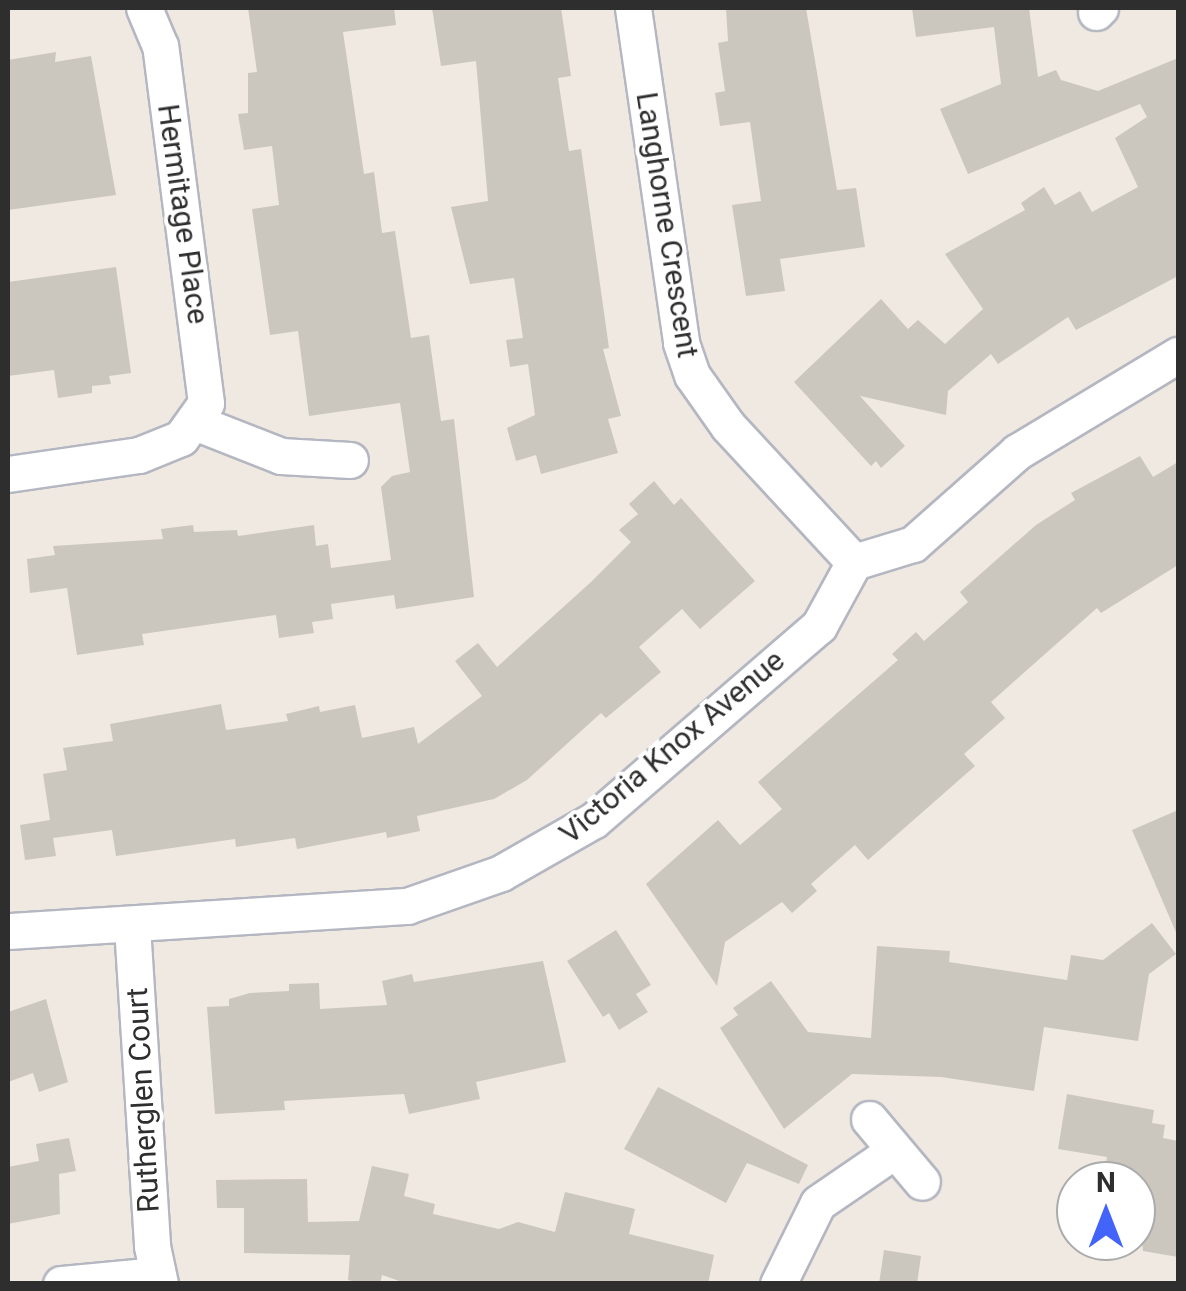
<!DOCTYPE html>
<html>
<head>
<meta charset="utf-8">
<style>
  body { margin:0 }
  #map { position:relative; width:1186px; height:1291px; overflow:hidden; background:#efe9e1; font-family:Roboto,sans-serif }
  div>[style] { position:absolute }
  .building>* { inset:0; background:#cbc7bf }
  .roads { filter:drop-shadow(2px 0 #b4b7c1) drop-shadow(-2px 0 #b4b7c1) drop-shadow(0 2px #b4b7c1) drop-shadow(0 -2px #b4b7c1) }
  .minor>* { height:35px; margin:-17.5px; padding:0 17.5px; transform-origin:17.5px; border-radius:17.5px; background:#fff }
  span { translate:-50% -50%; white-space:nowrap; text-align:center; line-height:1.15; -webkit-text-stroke:8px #fff; paint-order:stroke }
  .street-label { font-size:30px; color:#2e2e2e }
  .frame { position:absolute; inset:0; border:10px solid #2e2e2e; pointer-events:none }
  .north { position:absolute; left:1056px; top:1161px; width:100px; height:100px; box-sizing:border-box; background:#fff; border:2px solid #ababab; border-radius:50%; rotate:0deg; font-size:28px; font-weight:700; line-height:40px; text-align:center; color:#2e2e2e }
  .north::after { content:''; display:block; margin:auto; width:35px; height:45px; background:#4264fb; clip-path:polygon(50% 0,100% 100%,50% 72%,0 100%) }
</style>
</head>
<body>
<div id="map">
  <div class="building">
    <div style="clip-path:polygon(248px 8px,394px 8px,396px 25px,343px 32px,364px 174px,374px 172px,382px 233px,395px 231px,411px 338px,429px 335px,441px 421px,454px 419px,474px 597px,396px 609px,394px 595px,331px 604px,333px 619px,312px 622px,314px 633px,279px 638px,276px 615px,142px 634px,144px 645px,77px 655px,67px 588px,30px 593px,27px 559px,55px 555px,53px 546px,163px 539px,161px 529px,193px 525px,194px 532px,237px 530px,238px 536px,314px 525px,316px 546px,328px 544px,331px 568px,391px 560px,381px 487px,392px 476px,410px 472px,400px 403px,309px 416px,298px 331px,270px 335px,252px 209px,279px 205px,272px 146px,244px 150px,238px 114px,248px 113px,248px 73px,257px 72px)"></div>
    <div style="clip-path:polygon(432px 8px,561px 8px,571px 76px,558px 78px,569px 151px,581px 149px,609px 348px,603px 349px,621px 416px,608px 419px,618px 453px,541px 474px,536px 455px,516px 461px,507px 428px,535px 415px,528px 364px,510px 367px,506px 340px,523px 338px,514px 278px,470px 284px,451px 207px,488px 201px,476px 61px,441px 66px)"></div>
    <div style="clip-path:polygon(726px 8px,806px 8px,837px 190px,856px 188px,865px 247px,780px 259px,785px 291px,746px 296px,732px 205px,761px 201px,750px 122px,720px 126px,715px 93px,725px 91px,718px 43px,728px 41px)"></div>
    <div style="clip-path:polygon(912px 8px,1029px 8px,1038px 77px,1056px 70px,1061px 80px,1098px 91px,1178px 58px,1178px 276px,1076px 330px,1068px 317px,998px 364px,991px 354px,948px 391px,946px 415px,860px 396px,905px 446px,881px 468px,876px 461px,871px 466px,794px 382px,881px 299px,908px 329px,918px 320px,945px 344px,983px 309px,945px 254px,1025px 210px,1021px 203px,1044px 187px,1055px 205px,1080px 191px,1092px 212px,1138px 187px,1115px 138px,1147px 117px,1140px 104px,968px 174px,940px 109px,1001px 84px,994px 27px,916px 37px)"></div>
    <div style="clip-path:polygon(56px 52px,55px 62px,91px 56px,116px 195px,8px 210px,8px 60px)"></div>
    <div style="clip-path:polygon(116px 267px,131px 373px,109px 376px,111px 384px,92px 386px,92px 393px,58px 398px,54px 370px,8px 376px,8px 282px)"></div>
    <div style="clip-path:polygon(1140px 456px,1153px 477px,1178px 462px,1178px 565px,1101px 613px,1097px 608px,991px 702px,1005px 718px,964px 754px,975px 766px,868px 860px,855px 845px,811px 884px,817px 891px,792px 913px,782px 902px,725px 942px,717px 986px,646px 884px,718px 820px,740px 845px,782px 809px,758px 782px,898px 660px,892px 654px,916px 632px,924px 641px,968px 602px,960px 592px,1036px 525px,1075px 500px,1071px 493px)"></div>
    <div style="clip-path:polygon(654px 481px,674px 505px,681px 498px,755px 581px,700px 629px,682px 609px,639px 647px,661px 672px,606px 718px,601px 713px,527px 780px,494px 799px,417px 816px,420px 831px,387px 838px,386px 832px,297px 849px,295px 838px,236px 847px,235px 839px,116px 856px,112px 830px,53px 838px,56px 856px,25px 860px,20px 825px,50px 820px,43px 774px,67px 770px,63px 748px,113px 741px,110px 724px,221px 704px,226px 730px,288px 721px,286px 714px,319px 706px,320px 712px,355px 705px,362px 738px,414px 727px,418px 744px,482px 696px,455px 661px,478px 643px,497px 667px,591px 582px,631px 542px,619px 530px,638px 514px,629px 504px)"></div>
    <div style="clip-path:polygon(1178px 810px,1178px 937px,1132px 830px)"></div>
    <div style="clip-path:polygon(1152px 923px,1176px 954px,1149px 974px,1138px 1041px,1044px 1027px,1034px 1091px,941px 1077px,852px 1074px,784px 1129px,720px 1028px,738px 1015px,733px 1008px,771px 981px,808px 1032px,871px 1038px,877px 946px,950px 951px,949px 962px,1067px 980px,1071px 955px,1103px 960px)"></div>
    <div style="clip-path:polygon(616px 930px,651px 985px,636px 994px,648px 1012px,619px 1030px,609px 1013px,603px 1017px,567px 961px)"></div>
    <div style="clip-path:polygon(543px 961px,566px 1062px,476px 1082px,480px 1099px,409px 1114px,404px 1094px,284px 1101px,285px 1110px,215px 1114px,207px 1007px,229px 1006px,229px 999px,250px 993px,289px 991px,289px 984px,319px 983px,320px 1009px,387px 1005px,382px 981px,412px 974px,414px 982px)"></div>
    <div style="clip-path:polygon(46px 999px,68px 1082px,39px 1092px,33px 1073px,8px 1082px,8px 1012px)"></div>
    <div style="clip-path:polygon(658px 1087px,808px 1165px,799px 1184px,747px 1163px,726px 1203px,624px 1149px)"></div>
    <div style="clip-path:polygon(1067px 1094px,1154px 1110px,1152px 1123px,1165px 1125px,1163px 1138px,1178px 1141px,1178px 1257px,1143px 1251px,1136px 1181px,1103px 1181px,1107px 1157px,1058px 1149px)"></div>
    <div style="clip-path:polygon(69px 1138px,76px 1171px,59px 1174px,60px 1214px,8px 1224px,8px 1167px,39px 1161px,36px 1144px)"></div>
    <div style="clip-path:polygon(372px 1166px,409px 1174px,404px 1196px,435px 1204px,433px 1214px,499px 1229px,518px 1222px,555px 1232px,565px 1192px,635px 1209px,629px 1234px,714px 1255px,708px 1284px,408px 1284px,382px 1275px,380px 1284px,364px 1284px,348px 1280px,350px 1255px,244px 1253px,244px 1208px,217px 1208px,216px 1180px,307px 1179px,308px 1222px,359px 1221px)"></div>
    <div style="clip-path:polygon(884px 1250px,921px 1256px,917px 1284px,879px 1284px)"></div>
  </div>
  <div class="roads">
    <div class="minor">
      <div style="left:633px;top:8px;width:338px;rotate:81.8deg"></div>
      <div style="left:681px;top:343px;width:34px;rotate:71deg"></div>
      <div style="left:692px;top:375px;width:62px;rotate:54.8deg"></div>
      <div style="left:728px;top:426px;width:185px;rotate:47.2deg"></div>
      <div style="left:1096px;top:12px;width:6px;rotate:-45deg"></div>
      <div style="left:197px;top:423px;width:90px;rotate:21.4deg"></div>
      <div style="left:281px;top:456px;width:69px;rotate:3.3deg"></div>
      <div style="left:8px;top:474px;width:132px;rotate:-8.3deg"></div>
      <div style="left:139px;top:455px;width:45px;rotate:-22deg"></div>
      <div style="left:181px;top:438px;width:43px;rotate:-54.5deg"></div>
      <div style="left:206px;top:403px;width:360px;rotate:-97.3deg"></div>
      <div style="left:160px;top:46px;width:41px;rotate:-112.8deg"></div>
      <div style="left:132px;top:926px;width:321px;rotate:86.4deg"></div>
      <div style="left:152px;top:1246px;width:39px;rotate:78deg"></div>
      <div style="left:8px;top:931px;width:400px;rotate:-3.6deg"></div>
      <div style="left:407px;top:906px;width:100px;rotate:-19.3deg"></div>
      <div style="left:501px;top:873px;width:107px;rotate:-29.7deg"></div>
      <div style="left:594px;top:820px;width:297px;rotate:-40.8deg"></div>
      <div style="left:819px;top:626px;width:73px;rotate:-61.3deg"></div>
      <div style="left:854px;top:562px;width:62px;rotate:-17deg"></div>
      <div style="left:913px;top:544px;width:139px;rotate:-41.5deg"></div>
      <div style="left:1017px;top:452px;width:188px;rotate:-31.1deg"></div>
      <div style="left:869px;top:1119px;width:82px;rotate:49.9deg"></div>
      <div style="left:61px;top:1284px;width:95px;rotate:-5.4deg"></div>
      <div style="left:778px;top:1284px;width:90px;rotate:-63.7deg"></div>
      <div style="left:818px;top:1203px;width:92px;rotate:-34.4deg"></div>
    </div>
  </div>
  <div class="street-label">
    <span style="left:183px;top:214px;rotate:82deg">Hermitage Place</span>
    <span style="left:667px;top:225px;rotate:81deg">Langhorne Crescent</span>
    <span style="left:672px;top:747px;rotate:-40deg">Victoria Knox Avenue</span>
    <span style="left:143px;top:1100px;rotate:-93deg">Rutherglen Court</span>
  </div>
  <div class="frame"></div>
  <div class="north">N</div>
</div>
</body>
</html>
